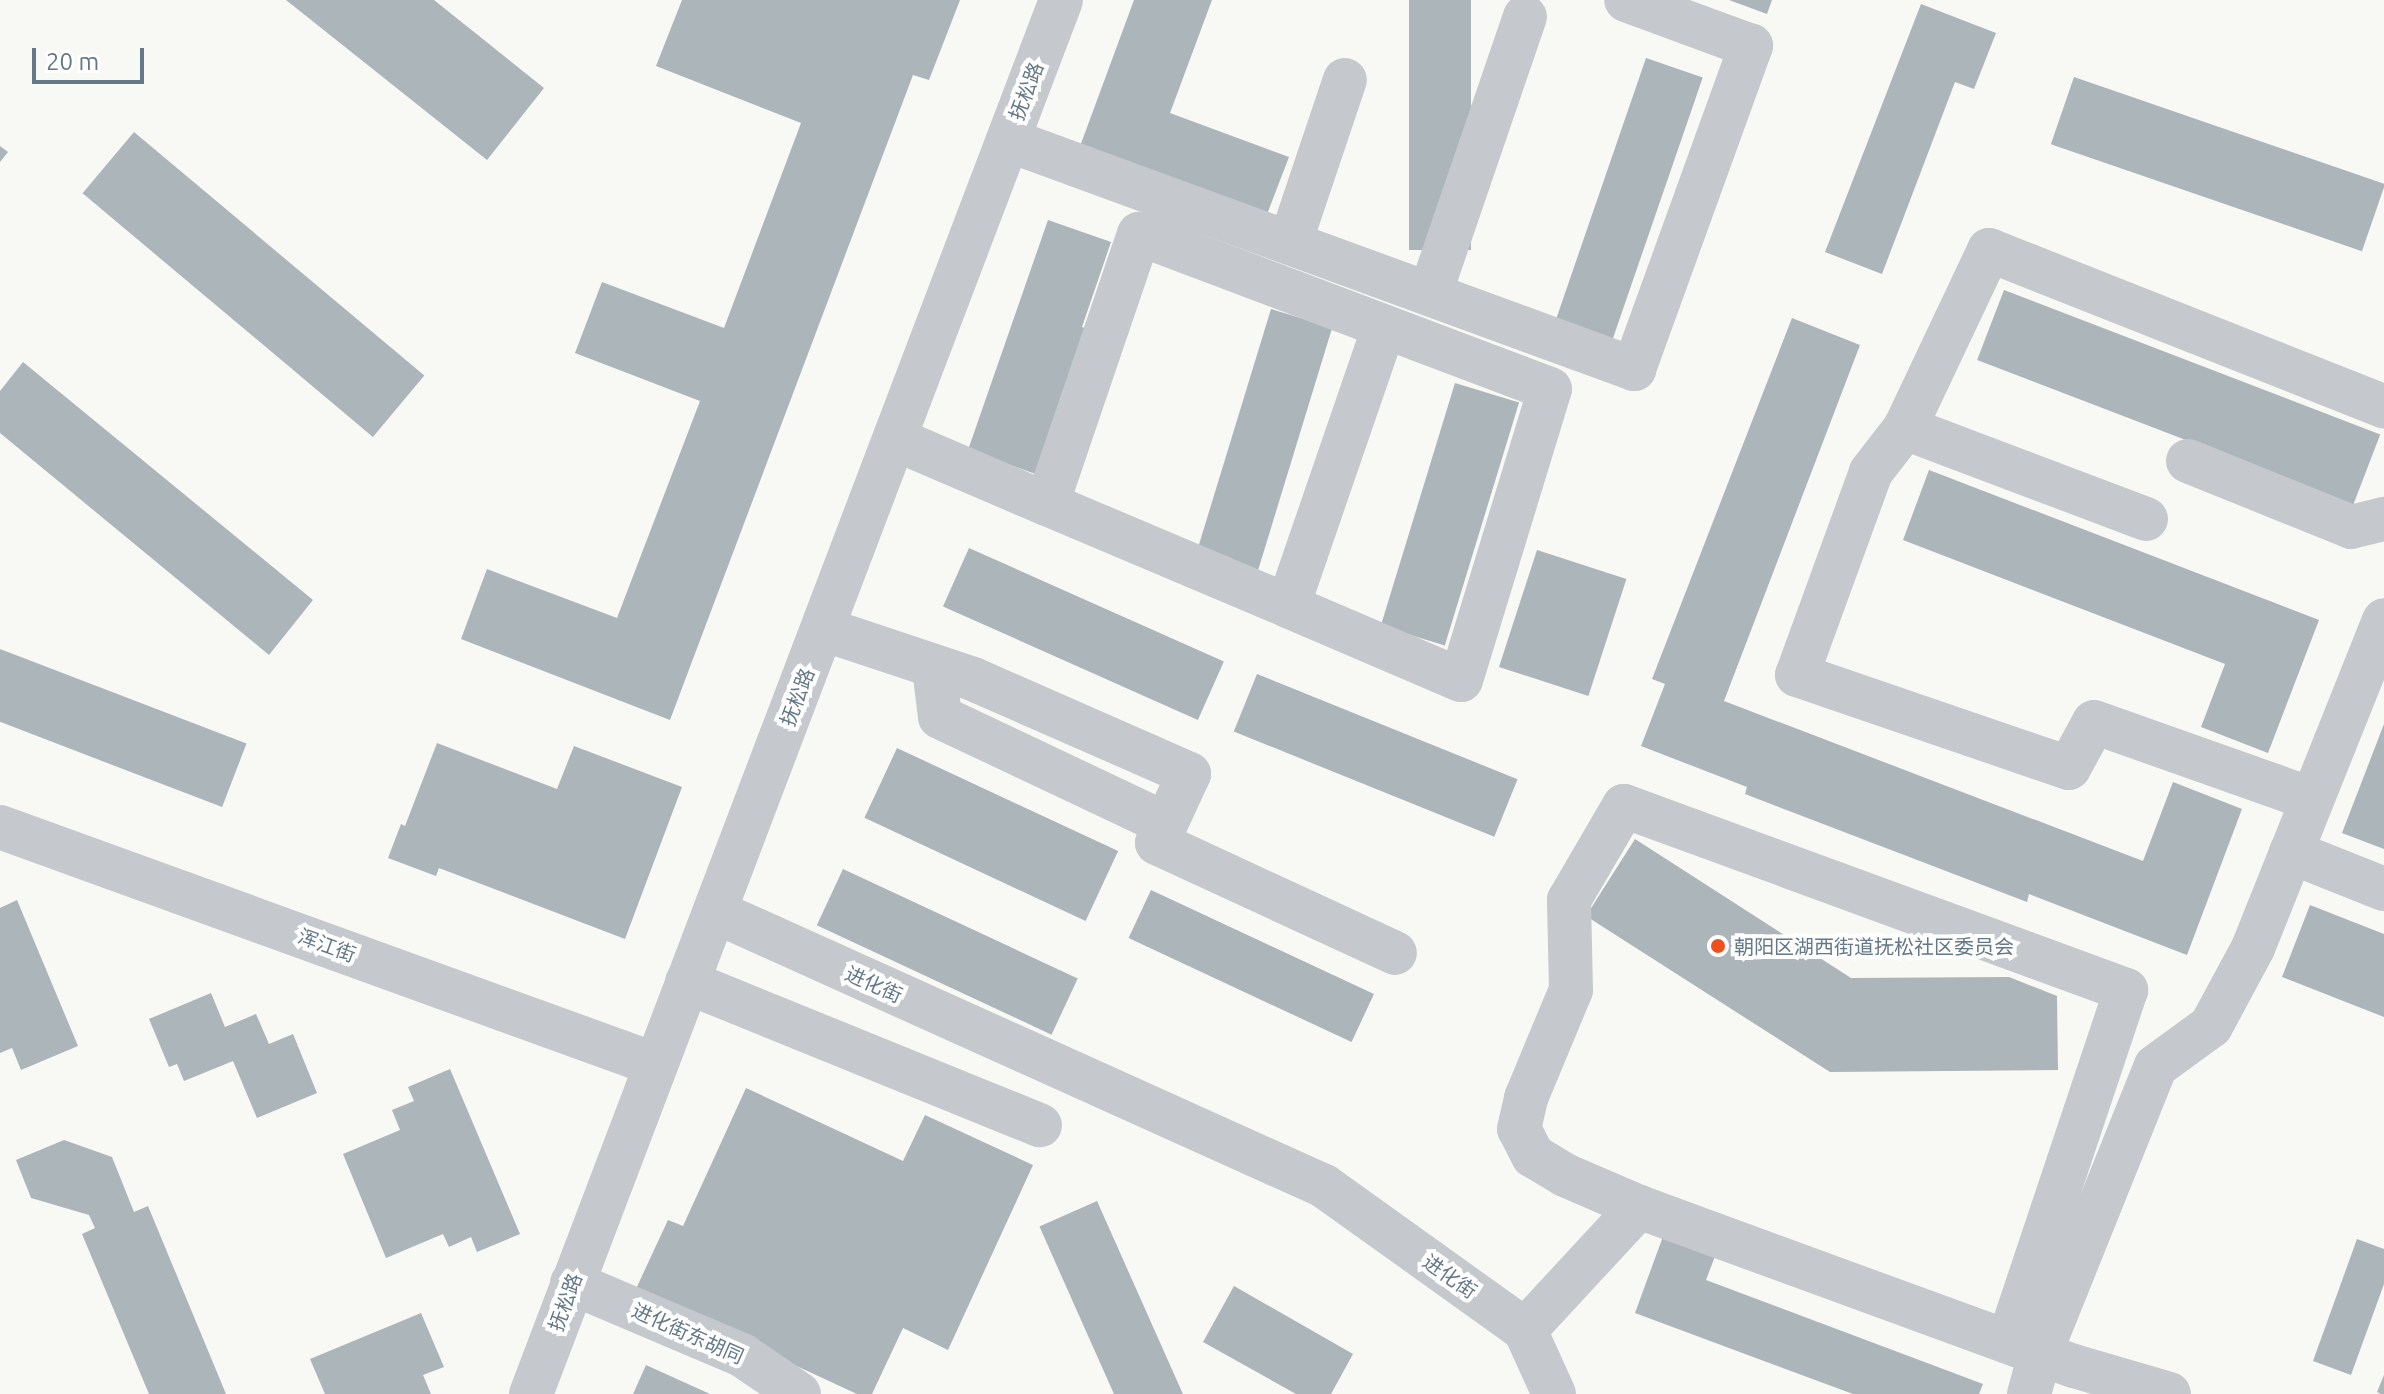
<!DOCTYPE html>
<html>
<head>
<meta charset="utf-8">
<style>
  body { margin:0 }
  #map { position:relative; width:2384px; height:1394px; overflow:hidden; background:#f8f8f5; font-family:Ubuntu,"Noto Sans SC",sans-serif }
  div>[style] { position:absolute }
  .building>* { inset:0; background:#acb5ba; transform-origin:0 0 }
  .minor>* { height:44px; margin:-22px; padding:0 22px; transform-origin:22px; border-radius:22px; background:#c5c9cd }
  .dots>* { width:22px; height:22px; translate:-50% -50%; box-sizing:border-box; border:4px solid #fff; border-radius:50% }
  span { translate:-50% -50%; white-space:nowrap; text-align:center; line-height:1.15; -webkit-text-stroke:8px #fff; paint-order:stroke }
  .street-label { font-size:20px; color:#657888 }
  .poi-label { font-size:20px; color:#657888 }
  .left { translate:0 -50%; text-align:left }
  .scale { position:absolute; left:32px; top:48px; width:112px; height:36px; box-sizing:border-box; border:4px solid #657888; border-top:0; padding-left:10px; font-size:24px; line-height:28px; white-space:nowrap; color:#657888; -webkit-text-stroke:6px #fff; paint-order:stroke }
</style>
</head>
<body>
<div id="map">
  <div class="building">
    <div style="clip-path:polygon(286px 0,434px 0,544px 88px,487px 160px)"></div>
    <div style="clip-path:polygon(682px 0,960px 0,929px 80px,913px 75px,670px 720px,461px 639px,487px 569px,617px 618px,700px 401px,575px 353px,602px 282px,724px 328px,801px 123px,656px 66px)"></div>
    <div style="clip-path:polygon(1134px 0,1212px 0,1170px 113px,1289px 157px,1266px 217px,1079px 149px)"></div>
    <div style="left:1409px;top:0;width:62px;height:250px"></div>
    <div style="clip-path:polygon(1729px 0,1772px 0,1767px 14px)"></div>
    <div style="clip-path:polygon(1921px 4px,1996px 33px,1974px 89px,1955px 82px,1882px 274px,1825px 252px)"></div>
    <div style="left:1646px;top:58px;width:60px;height:281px;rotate:19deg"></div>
    <div style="left:2074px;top:77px;width:329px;height:71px;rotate:19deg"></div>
    <div style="left:134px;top:132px;width:379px;height:80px;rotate:40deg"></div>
    <div style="clip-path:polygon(0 146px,8px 152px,0 162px)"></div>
    <div style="clip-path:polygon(1048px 220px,1111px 242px,1082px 327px,1095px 332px,1044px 477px,968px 450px)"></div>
    <div style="left:2004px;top:290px;width:403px;height:75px;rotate:21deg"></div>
    <div style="left:1271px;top:309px;width:64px;height:257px;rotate:17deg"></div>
    <div style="clip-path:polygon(1792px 318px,1860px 345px,1724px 701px,2143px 861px,2173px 782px,2242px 809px,2187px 955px,2029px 894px,2027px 902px,1745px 794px,1747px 787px,1641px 746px,1665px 684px,1652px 679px)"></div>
    <div style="clip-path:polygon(23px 362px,313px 600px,269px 655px,0 433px,0 391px)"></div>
    <div style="left:1455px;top:383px;width:67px;height:254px;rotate:17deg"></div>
    <div style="clip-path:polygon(1929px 470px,2319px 620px,2268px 753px,2201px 727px,2225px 664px,1903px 540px)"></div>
    <div style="left:969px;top:548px;width:279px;height:64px;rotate:24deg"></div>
    <div style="left:1537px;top:550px;width:94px;height:123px;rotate:18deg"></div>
    <div style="left:0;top:649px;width:264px;height:68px;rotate:21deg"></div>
    <div style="left:1257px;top:674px;width:281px;height:62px;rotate:22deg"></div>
    <div style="clip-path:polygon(2384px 724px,2384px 849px,2342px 833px)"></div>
    <div style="clip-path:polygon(437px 743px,557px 789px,574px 746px,682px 787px,625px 939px,439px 868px,436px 876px,388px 858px,401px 824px,405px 826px)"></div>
    <div style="left:897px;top:748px;width:244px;height:77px;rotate:25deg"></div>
    <div style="clip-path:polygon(1635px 839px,1851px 978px,2009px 977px,2057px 996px,2058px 1070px,1830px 1072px,1586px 916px)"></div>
    <div style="left:843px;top:869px;width:259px;height:62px;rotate:25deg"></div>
    <div style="left:1151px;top:890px;width:246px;height:53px;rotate:25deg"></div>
    <div style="clip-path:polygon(17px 900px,78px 1046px,21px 1070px,12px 1048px,0 1053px,0 908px)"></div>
    <div style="clip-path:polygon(2310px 905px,2384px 934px,2384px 1017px,2282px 977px)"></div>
    <div style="clip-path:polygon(211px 993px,225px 1027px,256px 1014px,269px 1044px,293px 1034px,317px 1093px,257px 1118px,233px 1061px,184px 1081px,177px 1064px,169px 1067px,149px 1019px)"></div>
    <div style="clip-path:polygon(450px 1069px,520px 1234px,477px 1252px,471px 1237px,449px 1247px,443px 1234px,386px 1258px,343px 1154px,400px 1130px,392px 1110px,414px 1101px,408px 1087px)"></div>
    <div style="clip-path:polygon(746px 1088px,903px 1161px,925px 1115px,1033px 1165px,948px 1350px,903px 1328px,872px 1394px,857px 1394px,635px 1291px,668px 1220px,683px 1226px)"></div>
    <div style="clip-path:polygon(64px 1140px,112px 1157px,134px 1212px,148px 1206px,226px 1394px,149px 1394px,82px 1234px,95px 1228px,89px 1215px,31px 1198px,16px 1160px)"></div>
    <div style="left:1097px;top:1201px;width:212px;height:63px;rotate:66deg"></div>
    <div style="clip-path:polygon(1665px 1231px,1717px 1251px,1706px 1280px,1983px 1384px,1979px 1394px,1853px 1394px,1635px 1313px)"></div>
    <div style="clip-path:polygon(2357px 1239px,2384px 1249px,2384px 1284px,2351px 1375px,2313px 1361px)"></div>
    <div style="clip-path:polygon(1234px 1286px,1353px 1354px,1331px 1394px,1296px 1394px,1203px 1342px)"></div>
    <div style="clip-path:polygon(421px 1313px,444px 1367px,423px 1375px,431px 1394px,325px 1394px,310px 1359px)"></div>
    <div style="clip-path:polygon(646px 1365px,710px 1394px,633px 1394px)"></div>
    <div style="clip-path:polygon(2384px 1375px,2384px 1394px,2381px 1394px,2377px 1392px)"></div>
  </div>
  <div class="minor">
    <div style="left:1008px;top:140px;width:667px;rotate:20.09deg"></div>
    <div style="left:1634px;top:369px;width:344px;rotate:-70.1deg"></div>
    <div style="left:1751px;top:46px;width:133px;rotate:-159.8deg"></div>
    <div style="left:1290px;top:243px;width:172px;rotate:-71.4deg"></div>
    <div style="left:1430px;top:294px;width:293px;rotate:-71.1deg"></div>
    <div style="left:1905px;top:428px;width:197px;rotate:-64.7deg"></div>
    <div style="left:1989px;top:250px;width:425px;rotate:21.6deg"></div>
    <div style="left:895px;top:439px;width:165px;rotate:23.2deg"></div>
    <div style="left:1047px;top:504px;width:262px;rotate:22.9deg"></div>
    <div style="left:1288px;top:606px;width:188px;rotate:23.2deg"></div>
    <div style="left:1461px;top:680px;width:304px;rotate:-73deg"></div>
    <div style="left:1550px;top:389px;width:439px;rotate:-159.3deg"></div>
    <div style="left:1139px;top:234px;width:285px;rotate:108.8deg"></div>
    <div style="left:2188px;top:461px;width:176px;rotate:22deg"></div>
    <div style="left:2351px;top:527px;width:34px;rotate:-14deg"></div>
    <div style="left:2146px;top:519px;width:258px;rotate:-159.3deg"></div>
    <div style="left:1905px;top:428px;width:56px;rotate:127.7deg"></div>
    <div style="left:1871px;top:472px;width:216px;rotate:110deg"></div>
    <div style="left:1797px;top:675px;width:287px;rotate:18.9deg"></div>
    <div style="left:2069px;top:768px;width:52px;rotate:-61.5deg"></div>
    <div style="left:2094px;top:722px;width:231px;rotate:19.5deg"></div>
    <div style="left:1288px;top:606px;width:295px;rotate:-71deg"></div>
    <div style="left:823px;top:629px;width:158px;rotate:18.4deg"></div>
    <div style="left:973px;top:679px;width:236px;rotate:23.7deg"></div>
    <div style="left:1189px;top:774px;width:76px;rotate:114.9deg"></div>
    <div style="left:1157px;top:843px;width:262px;rotate:24.8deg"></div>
    <div style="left:934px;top:668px;width:49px;rotate:83deg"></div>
    <div style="left:940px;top:717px;width:250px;rotate:25.3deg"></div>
    <div style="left:0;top:827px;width:696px;rotate:19.92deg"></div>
    <div style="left:2291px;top:852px;width:100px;rotate:21.7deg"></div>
    <div style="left:716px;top:912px;width:667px;rotate:24.26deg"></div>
    <div style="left:1324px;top:1186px;width:247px;rotate:35.6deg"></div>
    <div style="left:1525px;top:1330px;width:168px;rotate:-47.2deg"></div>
    <div style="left:1639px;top:1207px;width:463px;rotate:20.1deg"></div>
    <div style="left:2074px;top:1366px;width:99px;rotate:16.4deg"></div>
    <div style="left:687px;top:982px;width:381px;rotate:22.1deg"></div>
    <div style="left:1639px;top:1207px;width:81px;rotate:-156.6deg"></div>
    <div style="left:1565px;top:1175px;width:37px;rotate:-149deg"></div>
    <div style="left:1533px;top:1156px;width:30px;rotate:-117deg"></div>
    <div style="left:1519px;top:1129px;width:32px;rotate:-77deg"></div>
    <div style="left:1526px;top:1098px;width:117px;rotate:-67.4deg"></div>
    <div style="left:1571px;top:990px;width:90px;rotate:-91.3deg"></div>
    <div style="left:1569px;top:900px;width:109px;rotate:-59.7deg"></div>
    <div style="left:1624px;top:806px;width:535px;rotate:20.13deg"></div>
    <div style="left:2126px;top:990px;width:371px;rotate:108.5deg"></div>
    <div style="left:572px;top:1283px;width:185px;rotate:23deg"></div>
    <div style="left:742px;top:1355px;width:69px;rotate:34.4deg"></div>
    <div style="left:1525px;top:1330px;width:70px;rotate:65.6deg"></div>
    <div style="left:531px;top:1394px;width:1491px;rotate:-69.18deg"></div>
    <div style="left:2029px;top:1394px;width:41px;rotate:-74.6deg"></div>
    <div style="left:2040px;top:1354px;width:310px;rotate:-68.1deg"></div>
    <div style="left:2156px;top:1066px;width:68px;rotate:-36deg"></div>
    <div style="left:2211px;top:1026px;width:89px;rotate:-61.7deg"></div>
    <div style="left:2253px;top:948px;width:353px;rotate:-68.2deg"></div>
  </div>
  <div class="dots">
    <div style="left:1718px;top:946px;background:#ef501e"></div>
  </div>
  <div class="street-label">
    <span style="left:1026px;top:91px;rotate:-69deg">抚松路</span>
    <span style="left:797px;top:697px;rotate:-69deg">抚松路</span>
    <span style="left:327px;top:945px;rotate:20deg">浑江街</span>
    <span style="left:874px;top:984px;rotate:24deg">进化街</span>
    <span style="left:1450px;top:1276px;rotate:35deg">进化街</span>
    <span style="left:565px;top:1302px;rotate:-70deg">抚松路</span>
    <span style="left:688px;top:1333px;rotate:24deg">进化街东胡同</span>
  </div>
  <div class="poi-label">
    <span class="left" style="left:1734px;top:946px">朝阳区湖西街道抚松社区委员会</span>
  </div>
  <div class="scale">20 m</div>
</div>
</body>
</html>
